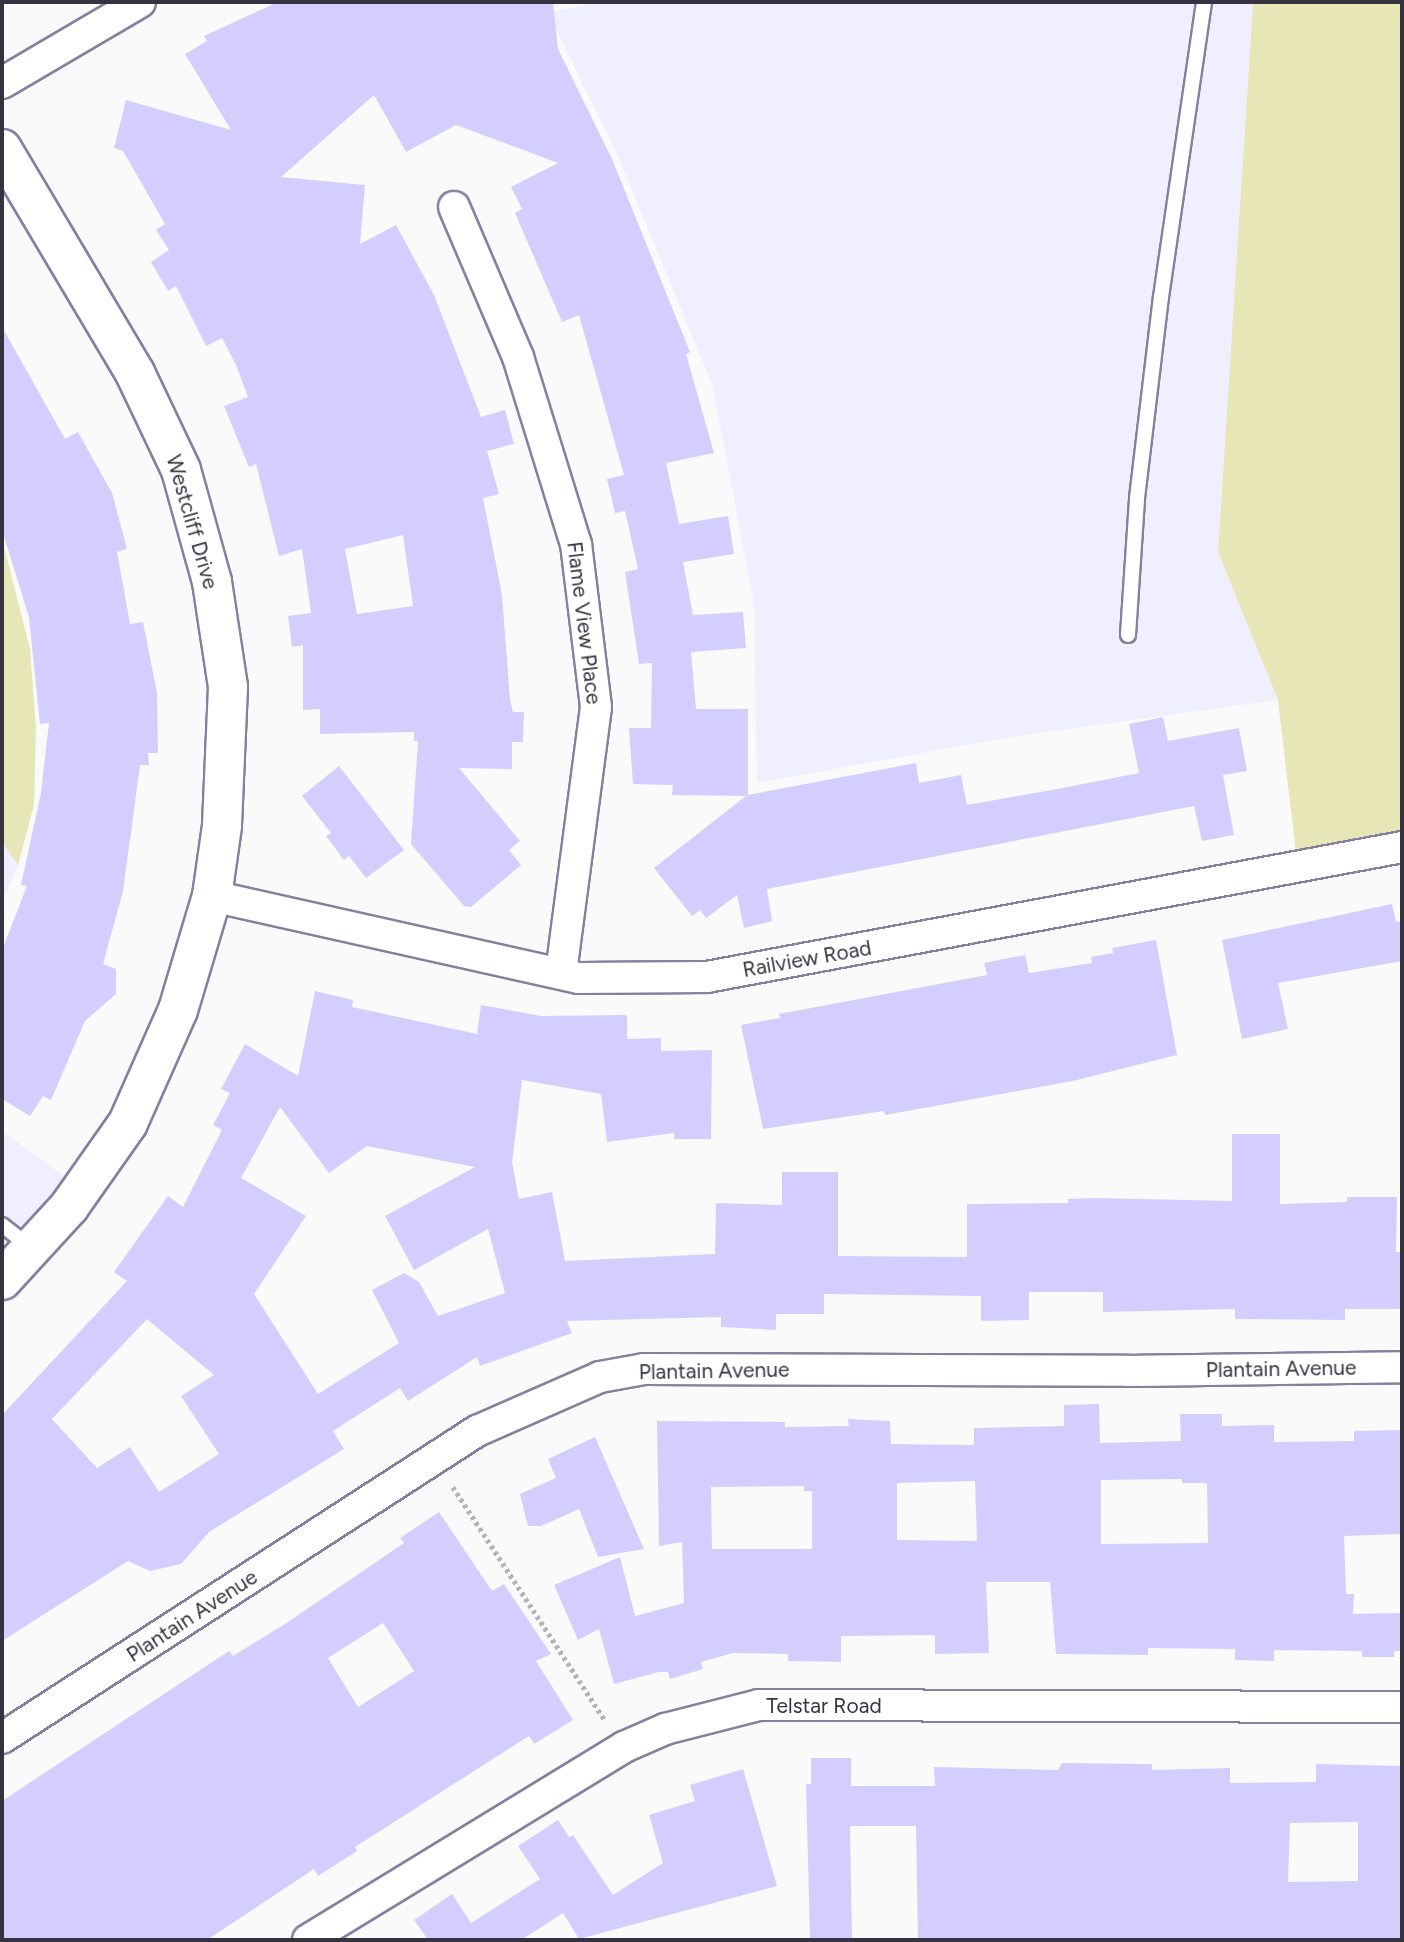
<!DOCTYPE html>
<html>
<head>
<meta charset="utf-8">
<style>
  body { margin:0 }
  #map { position:relative; width:1404px; height:1942px; overflow:hidden; background:#fafafa; font-family:Figtree,sans-serif }
  div>[style] { position:absolute }
  .built>* { inset:0; background:#f0efff }
  .green>* { inset:0; background:#e6e6b7 }
  .building>* { inset:0; background:#d4cefe }
  .path>* { height:4.5px; margin-top:-2.25px; transform-origin:0; background:repeating-linear-gradient(90deg,#b3b2b7 0 3.5px,transparent 0 7px) }
  .roads { filter:drop-shadow(2px 0 #84809e) drop-shadow(-2px 0 #84809e) drop-shadow(0 2px #84809e) drop-shadow(0 -2px #84809e) }
  .lane>* { height:14px; margin:-7px; padding:0 7px; transform-origin:7px; border-radius:7px; background:#fff }
  .street>* { height:30px; margin:-15px; padding:0 15px; transform-origin:15px; border-radius:15px; background:#fff }
  .secondary>* { height:38px; margin:-19px; padding:0 19px; transform-origin:19px; border-radius:19px; background:#fff }
  span { translate:-50% -50%; white-space:nowrap; text-align:center; line-height:1.15; -webkit-text-stroke:7px #fff; paint-order:stroke }
  .street-label { font-size:21px; color:#353340 }
  .frame { position:absolute; inset:0; border:4px solid #353340; pointer-events:none }
</style>
</head>
<body>
<div id="map">
  <div class="built">
    <div style="clip-path:polygon(600px 2px,1253px 2px,1218px 552px,1278px 700px,1010px 737px,757px 783px,754px 603px,712px 384px,618px 156px,548px 13px)"></div>
    <div style="clip-path:polygon(2px 842px,18px 865px,2px 903px)"></div>
    <div style="clip-path:polygon(2px 1131px,82px 1189px,2px 1283px)"></div>
  </div>
  <div class="green">
    <div style="clip-path:polygon(1253px 2px,1402px 2px,1402px 849px,1298px 870px,1278px 700px,1218px 552px)"></div>
    <div style="clip-path:polygon(2px 539px,30px 649px,36px 728px,34px 805px,18px 865px,2px 842px)"></div>
  </div>
  <div class="building">
    <div style="clip-path:polygon(evenodd,278px 2px,553px 2px,558px 49px,612px 159px,690px 352px,686px 354px,714px 453px,666px 463px,679px 524px,728px 516px,734px 554px,683px 562px,693px 615px,743px 612px,746px 648px,691px 652px,696px 709px,748px 709px,748px 795px,916px 763px,919px 783px,961px 775px,967px 805px,1052px 790px,1139px 773px,1129px 724px,1163px 717px,1168px 741px,1239px 728px,1247px 771px,1223px 775px,1234px 835px,1202px 841px,1194px 806px,767px 889px,772px 921px,744px 928px,737px 895px,706px 918px,700px 910px,692px 916px,654px 868px,746px 796px,672px 795px,673px 785px,633px 784px,629px 728px,651px 728px,652px 663px,639px 664px,625px 572px,638px 569px,625px 511px,615px 513px,607px 479px,624px 475px,579px 315px,562px 322px,515px 213px,522px 209px,511px 187px,558px 163px,456px 125px,406px 152px,374px 95px,281px 177px,365px 185px,360px 244px,396px 225px,434px 295px,481px 417px,505px 410px,514px 444px,487px 451px,499px 494px,483px 498px,502px 595px,510px 699px,513px 712px,524px 712px,523px 742px,512px 742px,512px 769px,459px 768px,520px 841px,509px 850px,521px 865px,471px 907px,464px 906px,411px 844px,418px 741px,414px 741px,414px 732px,320px 734px,320px 709px,303px 710px,303px 645px,292px 647px,288px 616px,311px 613px,302px 549px,279px 556px,256px 464px,249px 467px,224px 406px,248px 397px,236px 365px,222px 338px,206px 346px,176px 286px,168px 291px,151px 262px,169px 250px,156px 230px,165px 224px,123px 151px,114px 148px,126px 100px,231px 130px,185px 54px,207px 41px,204px 36px,278px 2px,403px 535px,413px 606px,357px 614px,345px 549px,403px 535px)"></div>
    <div style="clip-path:polygon(2px 327px,65px 439px,78px 432px,112px 493px,127px 549px,117px 552px,130px 624px,143px 622px,157px 693px,158px 753px,148px 753px,149px 765px,140px 765px,123px 891px,103px 964px,116px 969px,116px 994px,85px 1021px,51px 1100px,43px 1096px,30px 1116px,2px 1099px,2px 950px,27px 886px,21px 885px,41px 793px,49px 723px,40px 724px,29px 617px,2px 530px)"></div>
    <div style="clip-path:polygon(339px 766px,404px 850px,366px 878px,349px 856px,344px 860px,326px 836px,331px 833px,302px 796px)"></div>
    <div style="clip-path:polygon(1392px 904px,1396px 922px,1402px 921px,1402px 961px,1278px 983px,1288px 1029px,1242px 1039px,1222px 940px)"></div>
    <div style="clip-path:polygon(1156px 940px,1177px 1055px,1073px 1081px,885px 1115px,884px 1111px,763px 1129px,741px 1025px,780px 1018px,779px 1014px,987px 975px,984px 963px,1025px 955px,1029px 973px,1092px 963px,1091px 957px,1113px 953px,1112px 948px)"></div>
    <div style="clip-path:polygon(evenodd,315px 991px,353px 1000px,352px 1007px,477px 1034px,481px 1005px,541px 1016px,627px 1015px,627px 1039px,661px 1038px,661px 1051px,712px 1050px,711px 1139px,674px 1139px,674px 1133px,607px 1142px,601px 1094px,522px 1080px,512px 1163px,519px 1199px,552px 1192px,565px 1261px,715px 1254px,716px 1203px,782px 1205px,782px 1172px,838px 1172px,838px 1256px,967px 1257px,967px 1204px,1068px 1203px,1068px 1199px,1094px 1198px,1232px 1201px,1232px 1134px,1280px 1134px,1280px 1204px,1347px 1202px,1347px 1197px,1397px 1197px,1396px 1252px,1402px 1252px,1402px 1309px,1345px 1309px,1345px 1320px,1235px 1319px,1235px 1309px,1103px 1312px,1103px 1292px,1029px 1292px,1029px 1320px,981px 1321px,981px 1296px,824px 1294px,824px 1314px,776px 1314px,776px 1330px,721px 1327px,721px 1317px,567px 1321px,572px 1333px,480px 1366px,477px 1357px,408px 1401px,400px 1388px,333px 1431px,344px 1449px,209px 1532px,181px 1564px,150px 1571px,128px 1561px,2px 1641px,2px 1415px,127px 1281px,114px 1272px,168px 1196px,183px 1207px,222px 1130px,213px 1125px,230px 1093px,221px 1089px,245px 1044px,298px 1076px,315px 991px,280px 1107px,329px 1173px,367px 1146px,475px 1167px,385px 1216px,414px 1270px,488px 1229px,505px 1293px,438px 1316px,419px 1282px,404px 1273px,372px 1290px,399px 1343px,318px 1394px,254px 1294px,306px 1216px,241px 1178px,280px 1107px,315px 991px,147px 1319px,214px 1375px,181px 1396px,219px 1454px,159px 1492px,130px 1447px,97px 1468px,52px 1419px,147px 1319px)"></div>
    <div style="clip-path:polygon(evenodd,1099px 1404px,1100px 1443px,1181px 1441px,1180px 1414px,1222px 1414px,1222px 1426px,1274px 1425px,1274px 1442px,1354px 1441px,1354px 1431px,1402px 1430px,1402px 1534px,1344px 1536px,1346px 1594px,1354px 1594px,1353px 1614px,1400px 1613px,1401px 1651px,1394px 1651px,1394px 1657px,1362px 1657px,1362px 1651px,1274px 1650px,1274px 1661px,1235px 1660px,1235px 1649px,1148px 1648px,1148px 1655px,1056px 1654px,1050px 1582px,986px 1582px,989px 1653px,935px 1654px,935px 1635px,841px 1636px,841px 1662px,788px 1661px,788px 1654px,733px 1653px,701px 1662px,703px 1669px,670px 1679px,668px 1672px,659px 1672px,614px 1684px,599px 1629px,578px 1640px,554px 1585px,620px 1557px,635px 1616px,684px 1603px,682px 1542px,659px 1546px,657px 1421px,785px 1422px,785px 1427px,849px 1426px,848px 1419px,890px 1421px,891px 1444px,974px 1445px,974px 1428px,1064px 1426px,1064px 1405px,1099px 1404px,1182px 1479px,1182px 1483px,1207px 1483px,1208px 1543px,1101px 1544px,1101px 1480px,1182px 1479px,1099px 1404px,975px 1481px,977px 1541px,897px 1540px,897px 1483px,975px 1481px,1099px 1404px,804px 1486px,804px 1491px,812px 1491px,812px 1549px,712px 1549px,711px 1487px,804px 1486px)"></div>
    <div style="clip-path:polygon(595px 1437px,644px 1549px,598px 1557px,579px 1509px,541px 1526px,528px 1526px,520px 1494px,556px 1478px,548px 1459px)"></div>
    <div style="clip-path:polygon(evenodd,439px 1512px,492px 1591px,504px 1584px,551px 1654px,536px 1661px,573px 1720px,534px 1744px,529px 1736px,355px 1847px,357px 1851px,318px 1876px,314px 1869px,207px 1940px,2px 1940px,2px 1801px,229px 1651px,233px 1656px,285px 1624px,404px 1543px,400px 1538px,439px 1512px,383px 1623px,414px 1671px,358px 1707px,328px 1658px,383px 1623px)"></div>
    <div style="clip-path:polygon(evenodd,811px 1758px,851px 1758px,851px 1786px,935px 1786px,934px 1767px,1058px 1770px,1062px 1763px,1152px 1764px,1152px 1770px,1230px 1768px,1230px 1783px,1316px 1782px,1316px 1764px,1402px 1766px,1402px 1940px,918px 1940px,916px 1826px,850px 1826px,852px 1940px,810px 1940px,806px 1784px,811px 1784px,811px 1758px,1358px 1822px,1358px 1881px,1288px 1882px,1290px 1823px,1358px 1822px)"></div>
    <div style="clip-path:polygon(743px 1769px,777px 1886px,579px 1939px,563px 1913px,521px 1940px,428px 1940px,414px 1920px,452px 1894px,471px 1923px,540px 1879px,518px 1846px,558px 1820px,569px 1837px,573px 1835px,613px 1895px,663px 1863px,649px 1815px,695px 1801px,690px 1785px)"></div>
  </div>
  <div class="path">
    <div style="left:453px;top:1487px;width:278px;rotate:56.9deg"></div>
  </div>
  <div class="roads">
    <div class="lane">
      <div style="left:1128px;top:635px;width:137px;rotate:-86.2deg"></div>
      <div style="left:1137px;top:498px;width:202px;rotate:-83.2deg"></div>
      <div style="left:1161px;top:297px;width:298px;rotate:-81.7deg"></div>
      <div style="left:2px;top:1225px;width:36px;rotate:38deg"></div>
    </div>
    <div class="street">
      <div style="left:2px;top:83px;width:160px;rotate:-30.4deg"></div>
      <div style="left:454px;top:207px;width:163px;rotate:66.9deg"></div>
      <div style="left:518px;top:357px;width:196px;rotate:72.8deg"></div>
      <div style="left:576px;top:544px;width:164px;rotate:83deg"></div>
      <div style="left:596px;top:707px;width:269px;rotate:97.5deg"></div>
      <div style="left:212px;top:896px;width:376px;rotate:12.6deg"></div>
      <div style="left:579px;top:978px;width:128px;rotate:-0.4deg"></div>
      <div style="left:707px;top:977px;width:707px;rotate:-10.59deg"></div>
      <div style="left:2px;top:1738px;width:566px;rotate:-32.88deg"></div>
      <div style="left:477px;top:1431px;width:134px;rotate:-23.7deg"></div>
      <div style="left:600px;top:1377px;width:45px;rotate:-10.3deg"></div>
      <div style="left:644px;top:1369px;width:485px;rotate:0.2deg"></div>
      <div style="left:1129px;top:1371px;width:273px;rotate:-0.8deg"></div>
      <div style="left:308px;top:1940px;width:370px;rotate:-31.4deg"></div>
      <div style="left:624px;top:1747px;width:45px;rotate:-23.7deg"></div>
      <div style="left:665px;top:1729px;width:97px;rotate:-14.3deg"></div>
      <div style="left:759px;top:1705px;width:643px;rotate:0.18deg"></div>
    </div>
    <div class="secondary">
      <div style="left:2px;top:149px;width:261px;rotate:59.3deg"></div>
      <div style="left:135px;top:373px;width:107px;rotate:64.6deg"></div>
      <div style="left:181px;top:470px;width:116px;rotate:74.5deg"></div>
      <div style="left:212px;top:582px;width:106px;rotate:81.3deg"></div>
      <div style="left:228px;top:687px;width:139px;rotate:92.5deg"></div>
      <div style="left:222px;top:826px;width:71px;rotate:98.1deg"></div>
      <div style="left:212px;top:896px;width:119px;rotate:106.6deg"></div>
      <div style="left:178px;top:1010px;width:124px;rotate:113.9deg"></div>
      <div style="left:128px;top:1123px;width:103px;rotate:125.1deg"></div>
      <div style="left:69px;top:1207px;width:99px;rotate:132.5deg"></div>
    </div>
  </div>
  <div class="street-label">
    <span style="left:192px;top:522px;rotate:74deg">Westcliff Drive</span>
    <span style="left:584px;top:623px;rotate:83deg">Flame View Place</span>
    <span style="left:807px;top:959px;rotate:-10deg">Railview Road</span>
    <span style="left:1281px;top:1369px;rotate:-1deg">Plantain Avenue</span>
    <span style="left:714px;top:1371px;rotate:-1deg">Plantain Avenue</span>
    <span style="left:192px;top:1616px;rotate:-33deg">Plantain Avenue</span>
    <span style="left:824px;top:1706px">Telstar Road</span>
  </div>
  <div class="frame"></div>
</div>
</body>
</html>
